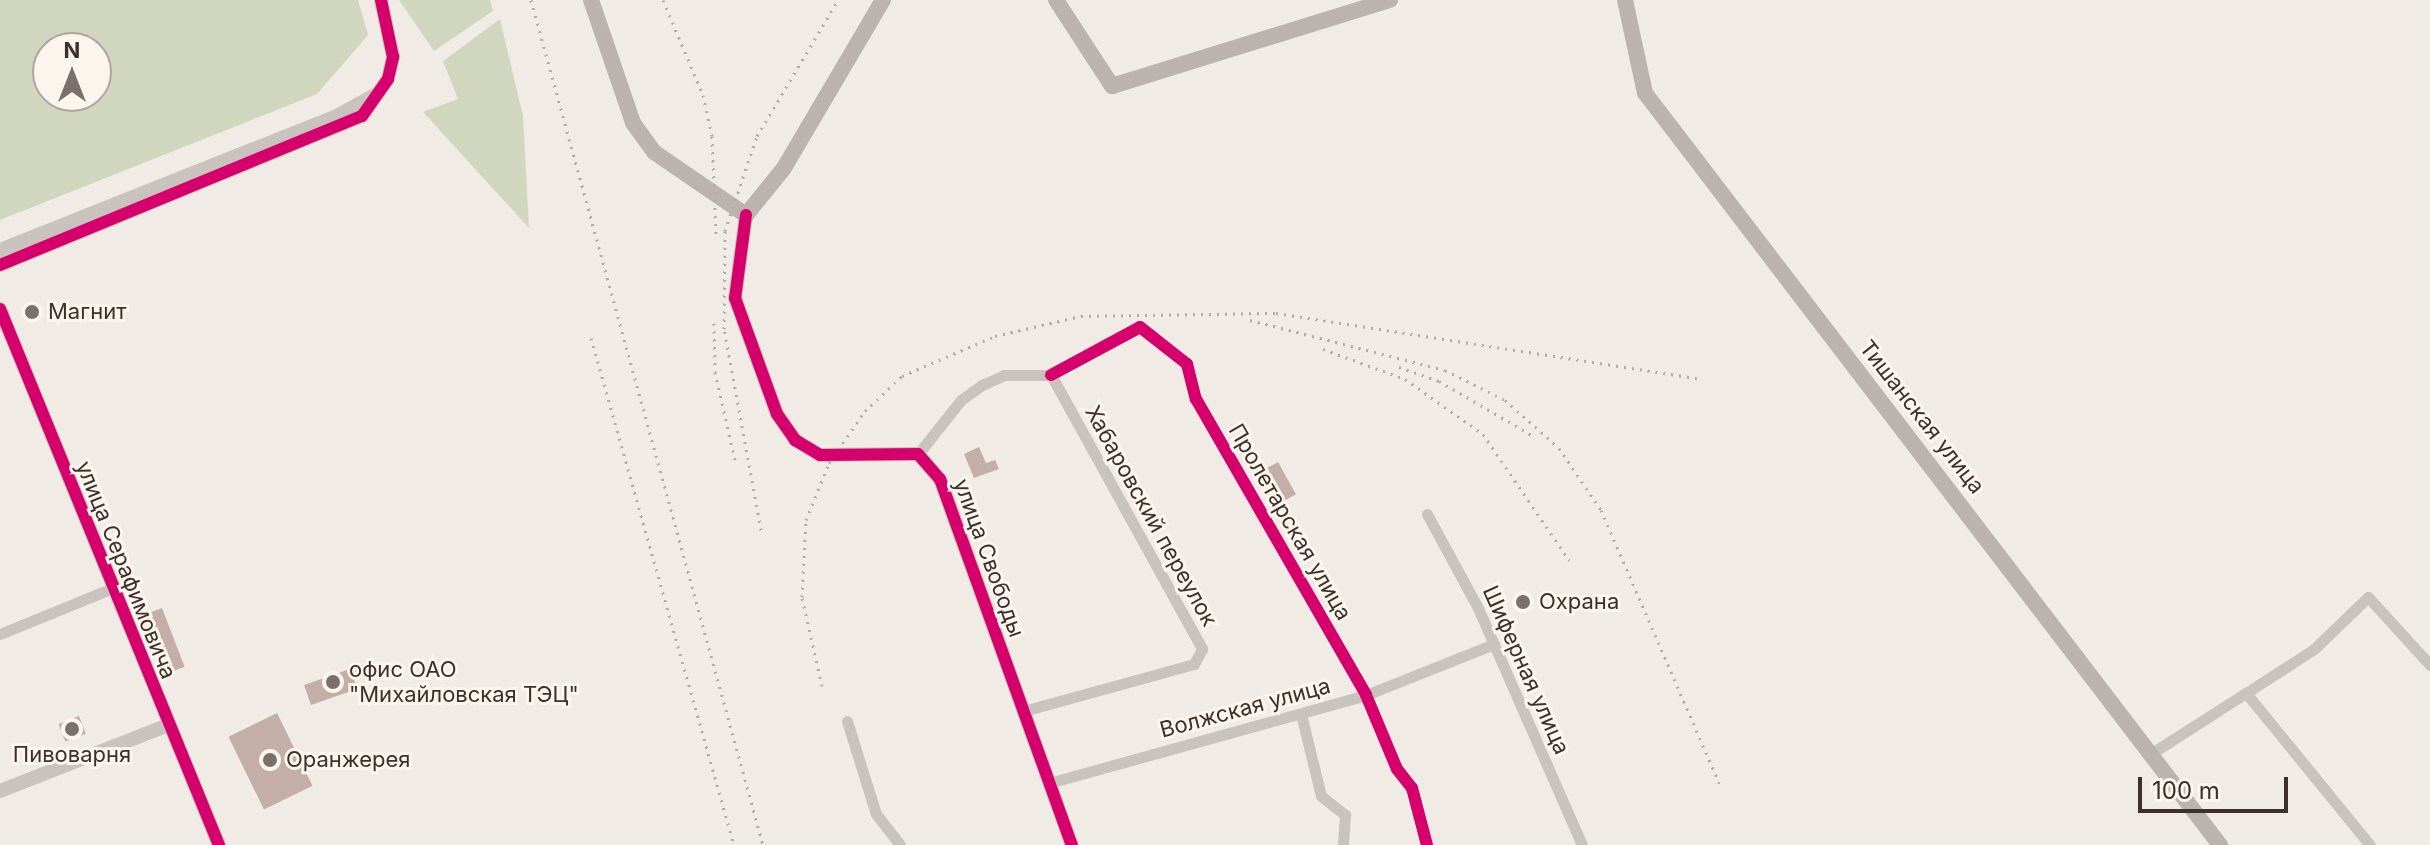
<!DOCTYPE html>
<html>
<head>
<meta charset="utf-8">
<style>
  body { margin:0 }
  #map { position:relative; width:2430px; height:845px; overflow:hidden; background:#f0ebe5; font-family:Inter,sans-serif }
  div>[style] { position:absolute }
  .green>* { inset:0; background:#d1d6bf }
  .building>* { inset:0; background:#c3afa7; transform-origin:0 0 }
  .minor>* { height:11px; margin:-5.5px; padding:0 5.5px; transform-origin:5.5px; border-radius:5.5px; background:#c9c3be }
  .tertiary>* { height:14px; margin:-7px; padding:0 7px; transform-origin:7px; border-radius:7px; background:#c9c3be }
  .secondary>* { height:16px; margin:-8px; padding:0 8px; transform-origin:8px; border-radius:8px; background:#bab3ae }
  .rail>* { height:3px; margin-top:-1.5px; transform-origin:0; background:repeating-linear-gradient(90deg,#b1aca8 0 2px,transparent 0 8px) }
  .cycleway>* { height:12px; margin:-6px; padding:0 6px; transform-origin:6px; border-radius:6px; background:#d6006c }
  .dots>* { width:22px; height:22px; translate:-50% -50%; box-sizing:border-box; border:4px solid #fbf5ee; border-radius:50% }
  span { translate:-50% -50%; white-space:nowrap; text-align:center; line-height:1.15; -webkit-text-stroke:6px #fbf5ee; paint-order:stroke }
  .poi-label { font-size:22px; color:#3b302b }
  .left { translate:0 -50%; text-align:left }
  .street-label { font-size:22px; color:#3b302b }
  .north { position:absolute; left:32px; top:32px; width:80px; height:80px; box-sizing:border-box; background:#fbf5ee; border:2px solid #aea6a0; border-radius:50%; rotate:0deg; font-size:22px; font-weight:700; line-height:32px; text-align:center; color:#3b302b }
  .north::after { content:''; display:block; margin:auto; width:28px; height:36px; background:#7a716c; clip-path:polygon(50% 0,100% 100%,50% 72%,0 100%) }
  .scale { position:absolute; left:2138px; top:777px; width:150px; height:36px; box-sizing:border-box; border:4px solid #3b302b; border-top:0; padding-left:10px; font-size:24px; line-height:28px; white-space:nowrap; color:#3b302b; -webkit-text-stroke:6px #fbf5ee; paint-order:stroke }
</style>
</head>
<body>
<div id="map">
  <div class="green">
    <div style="clip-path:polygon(evenodd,0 0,358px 0,368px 35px,317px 94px,0 220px,0 0,48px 48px,96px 48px,96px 96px,48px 96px,48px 48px)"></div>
    <div style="clip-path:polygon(399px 0,490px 0,493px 11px,434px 51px)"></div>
    <div style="clip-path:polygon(500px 19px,523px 116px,529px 228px,423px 112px,458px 99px,443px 61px)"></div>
  </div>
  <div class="building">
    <div style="clip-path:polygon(979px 447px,986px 463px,995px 460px,999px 469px,974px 478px,964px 454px)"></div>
    <div style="left:1278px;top:462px;width:37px;height:15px;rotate:61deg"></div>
    <div style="left:162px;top:608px;width:63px;height:19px;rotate:69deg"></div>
    <div style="clip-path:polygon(373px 661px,376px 672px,354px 679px,357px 689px,311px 705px,304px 685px)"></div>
    <div style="left:277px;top:713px;width:81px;height:54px;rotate:64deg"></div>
    <div style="left:79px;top:716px;width:19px;height:22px;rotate:69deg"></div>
  </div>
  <div class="minor">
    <div style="left:1051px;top:375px;width:101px;rotate:-28.3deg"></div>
    <div style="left:1140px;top:327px;width:60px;rotate:38.2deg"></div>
    <div style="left:1187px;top:364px;width:36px;rotate:76deg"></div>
    <div style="left:1196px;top:399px;width:341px;rotate:60.1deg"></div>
    <div style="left:1366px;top:695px;width:80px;rotate:67.3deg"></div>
    <div style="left:1397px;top:769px;width:24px;rotate:52deg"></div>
    <div style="left:1412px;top:788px;width:59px;rotate:75.3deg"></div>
    <div style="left:918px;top:454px;width:69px;rotate:-51.5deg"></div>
    <div style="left:961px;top:400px;width:26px;rotate:-36deg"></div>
    <div style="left:982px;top:385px;width:24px;rotate:-24deg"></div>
    <div style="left:1004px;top:375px;width:47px"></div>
    <div style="left:1051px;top:375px;width:313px;rotate:61.1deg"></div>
    <div style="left:1202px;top:649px;width:17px;rotate:118deg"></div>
    <div style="left:1194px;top:664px;width:177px;rotate:164.6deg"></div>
    <div style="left:1427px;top:514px;width:107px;rotate:61.5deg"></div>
    <div style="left:1478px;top:608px;width:259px;rotate:66.3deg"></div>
    <div style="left:0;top:634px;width:122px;rotate:-22.2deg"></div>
    <div style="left:2246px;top:693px;width:81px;rotate:-32.9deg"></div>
    <div style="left:2314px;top:649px;width:75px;rotate:-43.9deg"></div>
    <div style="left:2368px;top:597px;width:92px;rotate:47.6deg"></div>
    <div style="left:1301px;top:714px;width:84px;rotate:76.3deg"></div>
    <div style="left:1321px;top:796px;width:31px;rotate:38deg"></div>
    <div style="left:1345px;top:815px;width:30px;rotate:94deg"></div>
    <div style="left:847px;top:721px;width:97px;rotate:72.7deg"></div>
    <div style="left:876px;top:814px;width:39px;rotate:52deg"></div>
    <div style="left:2152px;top:753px;width:112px;rotate:-32.6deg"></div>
    <div style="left:2246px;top:693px;width:196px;rotate:50.8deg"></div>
    <div style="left:1049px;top:783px;width:329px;rotate:-15.5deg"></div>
    <div style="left:1366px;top:695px;width:138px;rotate:-21.7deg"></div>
  </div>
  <div class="tertiary">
    <div style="left:746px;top:215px;width:84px;rotate:97.5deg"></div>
    <div style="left:735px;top:298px;width:123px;rotate:70.1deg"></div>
    <div style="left:777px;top:414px;width:32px;rotate:55deg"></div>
    <div style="left:795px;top:440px;width:29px;rotate:31deg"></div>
    <div style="left:820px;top:455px;width:98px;rotate:-0.6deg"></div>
    <div style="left:918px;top:454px;width:33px;rotate:49deg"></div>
    <div style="left:940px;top:479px;width:389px;rotate:70.2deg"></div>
    <div style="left:0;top:250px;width:360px;rotate:-21.7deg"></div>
    <div style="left:335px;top:117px;width:46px;rotate:-28.8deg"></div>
    <div style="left:0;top:265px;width:391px;rotate:-22.4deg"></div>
    <div style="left:362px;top:116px;width:45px;rotate:-54.9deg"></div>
    <div style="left:388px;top:79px;width:23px;rotate:-77deg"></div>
    <div style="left:393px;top:57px;width:58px;rotate:-101.9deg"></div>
    <div style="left:0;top:309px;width:579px;rotate:67.78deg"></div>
    <div style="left:0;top:791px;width:180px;rotate:-21.4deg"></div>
  </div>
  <div class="secondary">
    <div style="left:591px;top:0;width:130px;rotate:71.1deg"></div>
    <div style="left:633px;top:123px;width:36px;rotate:54deg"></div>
    <div style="left:654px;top:152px;width:112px;rotate:34.4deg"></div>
    <div style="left:746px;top:215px;width:60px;rotate:-51deg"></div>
    <div style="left:784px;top:168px;width:195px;rotate:-59.5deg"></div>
    <div style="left:1056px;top:0;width:103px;rotate:56.9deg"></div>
    <div style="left:1112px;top:86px;width:291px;rotate:-17.2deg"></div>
    <div style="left:1625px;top:0;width:95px;rotate:77.9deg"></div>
    <div style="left:1645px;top:93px;width:947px;rotate:52.6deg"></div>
  </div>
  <div class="rail">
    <div style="left:531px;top:0;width:876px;rotate:74.65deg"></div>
    <div style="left:663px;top:0;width:103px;rotate:67.2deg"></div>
    <div style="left:703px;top:95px;width:42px;rotate:77.6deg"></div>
    <div style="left:712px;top:136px;width:99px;rotate:87.7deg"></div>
    <div style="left:1250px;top:320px;width:201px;rotate:14.4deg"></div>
    <div style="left:1445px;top:370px;width:67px;rotate:26.6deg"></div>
    <div style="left:1505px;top:400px;width:72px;rotate:41.6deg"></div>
    <div style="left:1559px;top:448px;width:75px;rotate:55.9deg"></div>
    <div style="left:1601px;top:510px;width:300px;rotate:66.6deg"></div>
    <div style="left:714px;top:323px;width:49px;rotate:88.8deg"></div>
    <div style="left:715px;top:372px;width:90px;rotate:77.2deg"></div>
    <div style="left:591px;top:338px;width:527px;rotate:74.25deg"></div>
    <div style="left:1323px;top:349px;width:87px;rotate:20.1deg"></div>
    <div style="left:1405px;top:379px;width:95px;rotate:35.2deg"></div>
    <div style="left:1483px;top:434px;width:153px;rotate:55.7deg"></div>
    <div style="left:1399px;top:367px;width:42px;rotate:19.3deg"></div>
    <div style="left:1439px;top:381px;width:109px;rotate:30.3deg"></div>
    <div style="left:761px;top:530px;width:204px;rotate:-100.4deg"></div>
    <div style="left:724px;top:329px;width:98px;rotate:-89.4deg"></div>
    <div style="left:725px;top:231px;width:100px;rotate:-71.4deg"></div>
    <div style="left:757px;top:136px;width:158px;rotate:-59.2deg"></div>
    <div style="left:822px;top:686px;width:91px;rotate:-102.7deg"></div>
    <div style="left:802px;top:597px;width:77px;rotate:-87deg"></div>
    <div style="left:806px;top:520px;width:61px;rotate:-68deg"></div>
    <div style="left:829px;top:463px;width:63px;rotate:-55.3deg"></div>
    <div style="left:865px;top:411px;width:51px;rotate:-43.4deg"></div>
    <div style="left:902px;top:376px;width:101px;rotate:-23.3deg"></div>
    <div style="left:995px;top:336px;width:88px;rotate:-13.1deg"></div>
    <div style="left:1081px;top:316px;width:195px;rotate:-0.9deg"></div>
    <div style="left:1276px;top:313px;width:426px;rotate:8.8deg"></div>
  </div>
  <div class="cycleway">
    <div style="left:746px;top:215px;width:84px;rotate:97.5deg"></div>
    <div style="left:735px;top:298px;width:123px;rotate:70.1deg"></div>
    <div style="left:777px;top:414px;width:32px;rotate:55deg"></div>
    <div style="left:795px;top:440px;width:29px;rotate:31deg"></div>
    <div style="left:820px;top:455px;width:98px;rotate:-0.6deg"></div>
    <div style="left:918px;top:454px;width:33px;rotate:49deg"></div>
    <div style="left:940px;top:479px;width:389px;rotate:70.2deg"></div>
    <div style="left:0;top:265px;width:391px;rotate:-22.4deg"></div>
    <div style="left:362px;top:116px;width:45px;rotate:-54.9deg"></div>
    <div style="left:388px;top:79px;width:23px;rotate:-77deg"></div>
    <div style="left:393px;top:57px;width:58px;rotate:-101.9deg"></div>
    <div style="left:0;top:309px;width:579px;rotate:67.78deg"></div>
    <div style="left:1051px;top:375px;width:101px;rotate:-28.3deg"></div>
    <div style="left:1140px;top:327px;width:60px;rotate:38.2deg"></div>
    <div style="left:1187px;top:364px;width:36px;rotate:76deg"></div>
    <div style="left:1196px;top:399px;width:341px;rotate:60.1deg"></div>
    <div style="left:1366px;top:695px;width:80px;rotate:67.3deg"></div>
    <div style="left:1397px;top:769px;width:24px;rotate:52deg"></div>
    <div style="left:1412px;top:788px;width:59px;rotate:75.3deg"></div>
  </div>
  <div class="dots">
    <div style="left:32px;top:312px;background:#7a716c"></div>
    <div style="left:1523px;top:602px;background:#7a716c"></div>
    <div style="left:333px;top:682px;background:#7a716c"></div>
    <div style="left:72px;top:729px;background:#7a716c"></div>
    <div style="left:270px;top:760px;background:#7a716c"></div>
  </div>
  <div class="poi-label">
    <span class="left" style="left:48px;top:312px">Магнит</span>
    <span class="left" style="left:1539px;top:602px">Охрана</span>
    <span class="left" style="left:349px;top:682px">офис ОАО<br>"Михайловская ТЭЦ"</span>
    <span style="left:72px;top:755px">Пивоварня</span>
    <span class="left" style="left:286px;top:760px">Оранжерея</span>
  </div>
  <div class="street-label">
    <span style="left:1922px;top:417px;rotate:52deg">Тишанская улица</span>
    <span style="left:1151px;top:516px;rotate:61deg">Хабаровский переулок</span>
    <span style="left:1290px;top:522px;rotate:60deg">Пролетарская улица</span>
    <span style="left:989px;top:558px;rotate:70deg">улица Свободы</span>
    <span style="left:126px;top:570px;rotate:68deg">улица Серафимовича</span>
    <span style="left:1526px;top:670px;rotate:66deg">Шиферная улица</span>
    <span style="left:1245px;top:708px;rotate:-15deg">Волжская улица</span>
  </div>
  <div class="north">N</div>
  <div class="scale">100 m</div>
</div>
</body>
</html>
